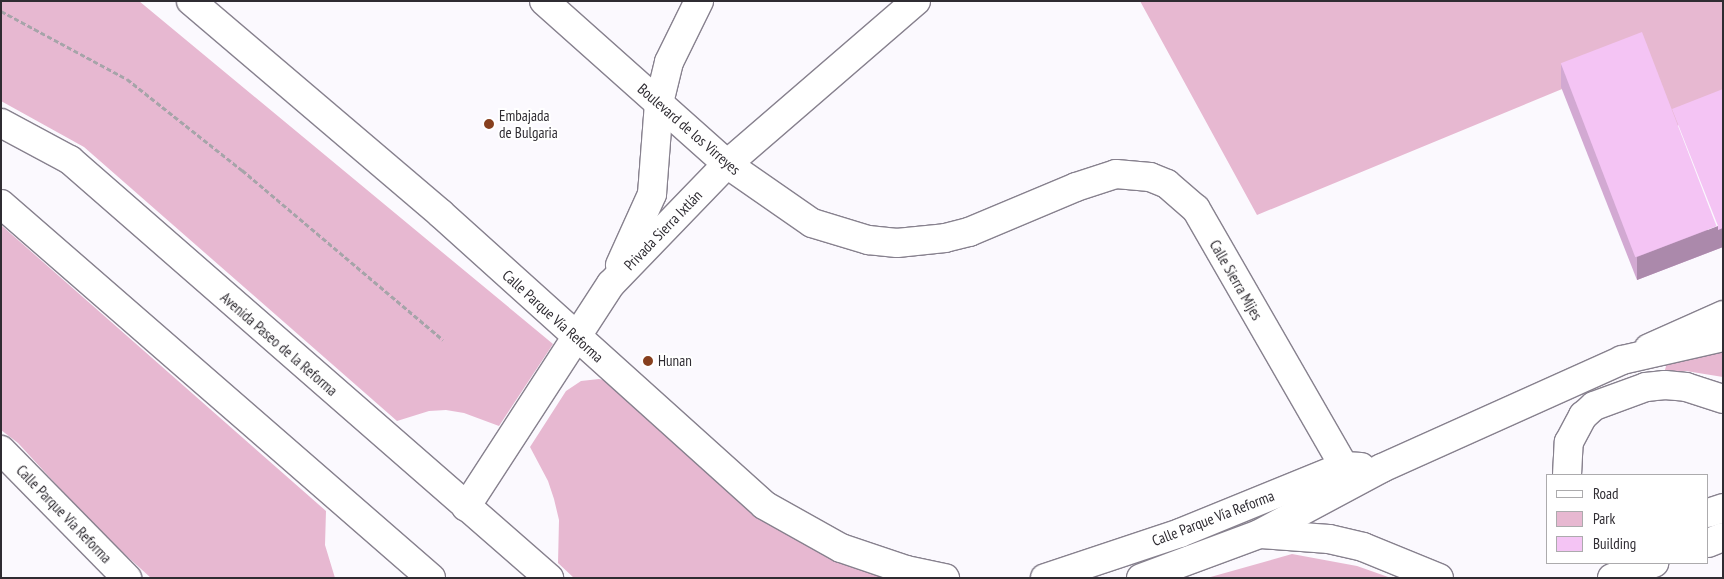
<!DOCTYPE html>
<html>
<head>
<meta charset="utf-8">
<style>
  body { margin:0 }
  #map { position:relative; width:1724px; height:579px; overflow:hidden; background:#fbf9fe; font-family:"PT Sans Narrow",sans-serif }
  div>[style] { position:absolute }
  .green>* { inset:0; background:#e7b8d1 }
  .path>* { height:3px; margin-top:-1.5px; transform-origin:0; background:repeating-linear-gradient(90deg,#a6a4a9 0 5px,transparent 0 7.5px) }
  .roads { filter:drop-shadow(1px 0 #87818e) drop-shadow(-1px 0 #87818e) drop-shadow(0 1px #87818e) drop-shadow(0 -1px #87818e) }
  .minor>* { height:28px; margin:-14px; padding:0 14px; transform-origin:14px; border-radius:14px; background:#fff }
  .tertiary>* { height:28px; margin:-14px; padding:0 14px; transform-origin:14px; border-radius:14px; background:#fff }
  .secondary>* { height:28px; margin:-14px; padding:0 14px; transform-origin:14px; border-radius:14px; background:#fff }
  .wall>* { inset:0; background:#d2a9d2 }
  .shaded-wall>* { inset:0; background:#ab89ab }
  .building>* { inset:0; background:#f4c4f4; transform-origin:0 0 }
  .dots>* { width:14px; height:14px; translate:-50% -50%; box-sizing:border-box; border:2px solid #fff; border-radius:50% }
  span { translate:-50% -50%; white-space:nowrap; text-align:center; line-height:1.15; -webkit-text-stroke:4px #fff; paint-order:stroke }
  .poi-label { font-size:15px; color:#2f2c32 }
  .left { translate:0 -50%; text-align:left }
  .street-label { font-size:15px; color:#2f2c32 }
  .frame { position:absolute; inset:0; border:2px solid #2f2c32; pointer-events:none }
  .legend { position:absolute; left:1546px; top:474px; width:162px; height:90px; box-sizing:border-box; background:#fff; border:1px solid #acabad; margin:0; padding:6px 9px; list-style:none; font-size:15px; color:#2f2c32 }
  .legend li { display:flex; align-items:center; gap:10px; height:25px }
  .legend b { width:25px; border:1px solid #acabad }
</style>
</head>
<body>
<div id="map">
  <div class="green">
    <div style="clip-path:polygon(1px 1px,139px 1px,553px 344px,499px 426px,464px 413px,446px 410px,429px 411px,397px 421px,84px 147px,1px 101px)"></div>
    <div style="clip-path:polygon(1140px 1px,1723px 1px,1723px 109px,1671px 128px,1642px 56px,1257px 215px)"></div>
    <div style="clip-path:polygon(1px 225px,326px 511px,325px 545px,335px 578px,151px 578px,99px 531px,18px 443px,1px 430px)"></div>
    <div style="clip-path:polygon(1723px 346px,1723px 377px,1686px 371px,1664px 373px,1667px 363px)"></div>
    <div style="clip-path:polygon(599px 379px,608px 381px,759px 512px,898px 578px,574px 578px,558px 563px,559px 520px,554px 499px,548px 481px,530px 447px,566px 391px,581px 381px)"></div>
    <div style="clip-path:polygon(1292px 554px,1357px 566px,1391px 578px,1207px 578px)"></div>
  </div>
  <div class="path">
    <div style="left:1px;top:11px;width:143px;rotate:28.4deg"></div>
    <div style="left:127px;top:79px;width:147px;rotate:38.4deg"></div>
    <div style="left:242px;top:170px;width:263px;rotate:40.2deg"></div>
  </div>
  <div class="roads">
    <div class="minor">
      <div style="left:191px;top:1px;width:327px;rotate:40.4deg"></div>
      <div style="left:440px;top:213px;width:436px;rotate:42deg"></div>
      <div style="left:764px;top:505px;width:88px;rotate:29.2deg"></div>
      <div style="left:841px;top:548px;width:69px;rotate:18.7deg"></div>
      <div style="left:906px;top:570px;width:40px;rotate:12deg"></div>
      <div style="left:916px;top:1px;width:250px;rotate:139.2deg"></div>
      <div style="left:727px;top:164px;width:103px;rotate:34.8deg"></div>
      <div style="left:812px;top:223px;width:59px;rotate:16.9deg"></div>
      <div style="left:868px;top:240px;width:29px;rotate:6deg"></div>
      <div style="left:897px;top:243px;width:48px;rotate:-5.9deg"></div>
      <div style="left:945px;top:238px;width:25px;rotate:-14deg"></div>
      <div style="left:969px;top:232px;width:116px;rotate:-22.8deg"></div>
      <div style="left:1076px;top:187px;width:42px;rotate:-18deg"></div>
      <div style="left:1116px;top:174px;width:34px;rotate:5deg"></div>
      <div style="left:1150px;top:177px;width:18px;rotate:22deg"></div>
      <div style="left:1167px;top:184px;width:38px;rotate:41deg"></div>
      <div style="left:1196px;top:209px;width:297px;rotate:60.1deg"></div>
      <div style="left:659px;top:103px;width:42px;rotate:-76.3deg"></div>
      <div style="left:669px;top:62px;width:68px;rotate:-63.8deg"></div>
      <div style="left:1649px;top:348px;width:81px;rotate:-24deg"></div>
      <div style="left:1px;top:450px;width:180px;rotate:45.5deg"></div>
      <div style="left:1045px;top:578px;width:142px;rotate:-18.4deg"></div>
      <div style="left:1180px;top:533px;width:177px;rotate:-22.2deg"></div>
      <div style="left:1344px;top:466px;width:17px;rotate:3deg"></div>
    </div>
    <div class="tertiary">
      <div style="left:620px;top:265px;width:78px;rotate:-65.7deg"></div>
      <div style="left:652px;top:194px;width:91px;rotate:-85.6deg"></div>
      <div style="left:466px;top:507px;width:266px;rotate:-57deg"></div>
      <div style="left:611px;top:284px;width:167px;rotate:-46deg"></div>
      <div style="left:727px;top:164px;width:245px;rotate:-138.3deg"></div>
    </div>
    <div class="secondary">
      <div style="left:1px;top:123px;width:78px;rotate:28.2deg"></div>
      <div style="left:70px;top:160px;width:636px;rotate:41.11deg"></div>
      <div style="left:1px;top:204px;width:570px;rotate:41.02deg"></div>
      <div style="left:1567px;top:475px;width:33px;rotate:-87deg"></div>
      <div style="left:1569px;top:442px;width:30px;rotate:-62deg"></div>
      <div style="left:1583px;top:416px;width:15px;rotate:-42deg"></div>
      <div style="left:1594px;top:406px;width:55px;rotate:-20.1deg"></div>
      <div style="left:1646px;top:387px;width:19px;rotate:-6deg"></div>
      <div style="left:1665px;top:385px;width:21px;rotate:5deg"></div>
      <div style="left:1686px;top:387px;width:39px;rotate:18deg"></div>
      <div style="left:1708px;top:513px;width:16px;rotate:-18deg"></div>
      <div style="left:1261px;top:534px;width:68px;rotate:4.2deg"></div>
      <div style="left:1329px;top:539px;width:35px;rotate:13deg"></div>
      <div style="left:1363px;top:547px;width:82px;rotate:22.2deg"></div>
      <div style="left:1708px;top:543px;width:16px;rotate:-22deg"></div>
      <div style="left:1141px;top:578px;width:126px;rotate:-20.4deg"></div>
      <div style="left:1259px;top:534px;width:140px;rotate:-28.2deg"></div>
      <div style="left:1382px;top:468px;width:263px;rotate:-24.2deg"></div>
      <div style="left:1622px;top:360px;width:104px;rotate:-12.8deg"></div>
      <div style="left:1612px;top:578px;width:45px;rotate:-19.7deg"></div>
    </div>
  </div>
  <div class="wall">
    <div style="clip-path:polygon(1561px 64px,1723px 247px,1637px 280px,1561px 87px)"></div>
  </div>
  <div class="shaded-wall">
    <div style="clip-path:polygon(1718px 226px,1723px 228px,1723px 247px,1637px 280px,1637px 257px)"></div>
  </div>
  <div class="building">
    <div style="left:1642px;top:32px;width:208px;height:87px;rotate:69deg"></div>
    <div style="clip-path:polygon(1723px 89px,1723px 228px,1718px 230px,1718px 226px,1672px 109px)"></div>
  </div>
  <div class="dots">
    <div style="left:489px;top:124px;background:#873f1e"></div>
    <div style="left:648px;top:361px;background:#873f1e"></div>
  </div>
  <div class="poi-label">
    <span class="left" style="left:499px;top:124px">Embajada<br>de Bulgaria</span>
    <span class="left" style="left:658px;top:361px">Hunan</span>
  </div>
  <div class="street-label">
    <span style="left:689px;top:129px;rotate:41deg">Boulevard de los Virreyes</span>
    <span style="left:663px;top:230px;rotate:-46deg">Privada Sierra Ixtlán</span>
    <span style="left:1236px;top:280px;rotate:60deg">Calle Sierra Mijes</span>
    <span style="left:553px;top:316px;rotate:42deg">Calle Parque Vía Reforma</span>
    <span style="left:279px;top:344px;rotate:41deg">Avenida Paseo de la Reforma</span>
    <span style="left:64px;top:514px;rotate:46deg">Calle Parque Vía Reforma</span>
    <span style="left:1213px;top:518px;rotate:-21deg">Calle Parque Vía Reforma</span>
  </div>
  <div class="frame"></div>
  <ul class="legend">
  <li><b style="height:6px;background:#fff"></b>Road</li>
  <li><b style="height:14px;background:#e7b8d1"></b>Park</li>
  <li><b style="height:14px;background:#f4c4f4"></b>Building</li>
  </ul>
</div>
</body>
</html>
